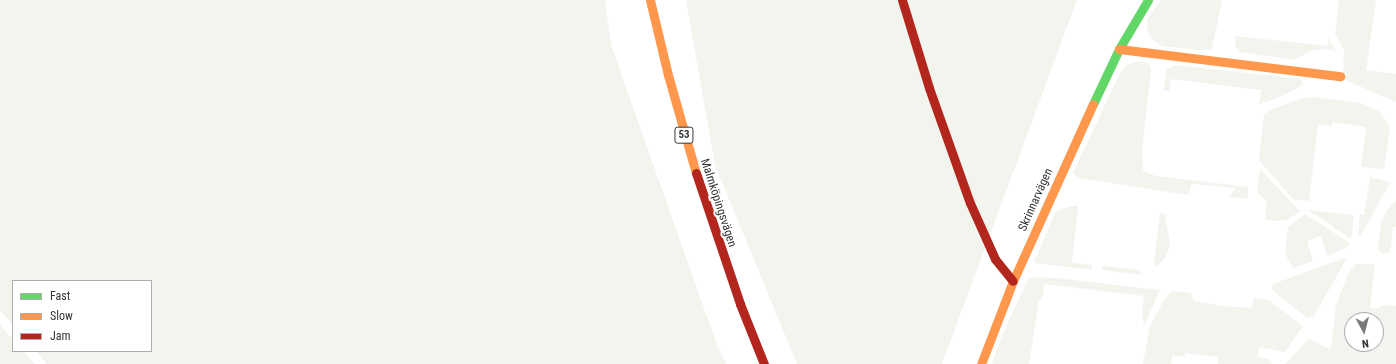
<!DOCTYPE html>
<html>
<head>
<meta charset="utf-8">
<style>
  body { margin:0 }
  #map { position:relative; width:1396px; height:364px; overflow:hidden; background:#fff; font-family:"Roboto Condensed",sans-serif }
  div>[style] { position:absolute }
  .green>* { inset:0; background:#f1f5ed }
  .fast>* { height:9px; margin:-4.5px; padding:0 4.5px; transform-origin:4.5px; border-radius:4.5px; background:#63d668 }
  .slow>* { height:9px; margin:-4.5px; padding:0 4.5px; transform-origin:4.5px; border-radius:4.5px; background:#ff974d }
  .jam>* { height:9px; margin:-4.5px; padding:0 4.5px; transform-origin:4.5px; border-radius:4.5px; background:#b3261e }
  span { translate:-50% -50%; white-space:nowrap; text-align:center; line-height:1.15; -webkit-text-stroke:4px #fff; paint-order:stroke }
  .shield-label span { padding:1px 3px; background:#fff; border:1px solid; border-radius:3px; -webkit-text-stroke-width:0 }
  .shield-label { font-size:11px; color:#333; font-weight:700 }
  .street-label { font-size:12px; color:#333 }
  .legend { position:absolute; left:12px; top:280px; width:140px; height:72px; box-sizing:border-box; background:#fff; border:1px solid #adadad; margin:0; padding:5px 7px; list-style:none; font-size:12px; color:#333 }
  .legend li { display:flex; align-items:center; gap:8px; height:20px }
  .legend b { width:20px; border:1px solid #adadad }
  .north { position:absolute; left:1344px; top:312px; width:40px; height:40px; box-sizing:border-box; background:#fff; border:1px solid #adadad; border-radius:50%; rotate:173deg; font-size:11px; font-weight:700; line-height:16px; text-align:center; color:#333 }
  .north::after { content:''; display:block; margin:auto; width:14px; height:18px; background:#7a7a7a; clip-path:polygon(50% 0,100% 100%,50% 72%,0 100%) }
</style>
</head>
<body>
<div id="map">
  <div class="green">
    <div style="clip-path:polygon(0 0,605px 0,611px 45px,717px 345px,726px 364px,47px 364px,36px 351px,151px 351px,151px 281px,13px 281px,13px 325px,0 310px)"></div>
    <div style="clip-path:polygon(686px 0,1077px 0,942px 364px,797px 364px,715px 165px)"></div>
    <div style="clip-path:polygon(1161px 0,1222px 0,1212px 49px,1200px 50px,1162px 46px,1151px 38px,1147px 29px,1147px 20px)"></div>
    <div style="clip-path:polygon(1339px 0,1376px 0,1366px 70px,1396px 74px,1396px 102px,1343px 79px,1344px 50px,1335px 34px)"></div>
    <div style="clip-path:polygon(1235px 36px,1328px 46px,1329px 39px,1336px 51px,1324px 49px,1310px 51px,1295px 60px,1240px 52px,1236px 48px)"></div>
    <div style="clip-path:polygon(1140px 61px,1149px 64px,1151px 70px,1142px 150px,1143px 171px,1156px 176px,1248px 187px,1248px 199px,1229px 197px,1236px 188px,1192px 184px,1188px 195px,1079px 178px,1073px 173px,1121px 71px,1128px 64px)"></div>
    <div style="clip-path:polygon(1175px 65px,1301px 79px,1303px 85px,1278px 98px,1259px 104px,1261px 90px,1171px 79px,1169px 91px,1164px 91px,1166px 70px)"></div>
    <div style="clip-path:polygon(1314px 97px,1360px 103px,1380px 112px,1390px 127px,1384px 169px,1361px 167px,1366px 127px,1332px 122px,1332px 126px,1318px 124px,1309px 201px,1293px 199px,1259px 160px,1264px 114px,1272px 109px,1300px 99px)"></div>
    <div style="clip-path:polygon(1260px 169px,1295px 206px,1301px 211px,1287px 220px,1275px 221px,1265px 219px,1267px 201px,1257px 192px)"></div>
    <div style="clip-path:polygon(1370px 178px,1380px 179px,1390px 183px,1361px 235px,1358px 235px,1360px 215px,1364px 215px)"></div>
    <div style="clip-path:polygon(1396px 200px,1396px 227px,1393px 227px,1390px 253px,1381px 253px,1378px 248px,1381px 223px,1386px 212px)"></div>
    <div style="clip-path:polygon(1070px 206px,1078px 206px,1072px 263px,1092px 265px,1092px 270px,1034px 263px,1055px 212px)"></div>
    <div style="clip-path:polygon(1307px 210px,1354px 215px,1351px 239px,1328px 223px)"></div>
    <div style="clip-path:polygon(1160px 212px,1165px 215px,1170px 243px,1166px 256px,1157px 267px,1154px 264px)"></div>
    <div style="clip-path:polygon(1305px 214px,1350px 243px,1346px 248px,1327px 256px,1321px 236px,1307px 241px,1313px 261px,1293px 268px,1285px 254px,1288px 227px)"></div>
    <div style="clip-path:polygon(1344px 258px,1346px 260px,1313px 317px,1307px 318px,1272px 290px,1273px 284px)"></div>
    <div style="clip-path:polygon(evenodd,1356px 264px,1375px 264px,1370px 308px,1376px 309px,1384px 305px,1396px 306px,1396px 364px,1285px 364px,1309px 339px,1331px 350px,1336px 305px,1348px 274px,1356px 264px,1352px 320px,1376px 320px,1376px 344px,1352px 344px,1352px 320px)"></div>
    <div style="clip-path:polygon(1103px 266px,1132px 269px,1139px 271px,1141px 275px,1102px 270px)"></div>
    <div style="clip-path:polygon(1038px 277px,1055px 278px,1160px 290px,1144px 326px,1142px 312px,1144px 296px,1045px 284px,1042px 300px,1039px 299px,1029px 364px,992px 364px,1000px 340px,1028px 279px)"></div>
    <div style="clip-path:polygon(1172px 291px,1191px 293px,1194px 301px,1223px 306px,1251px 308px,1254px 298px,1269px 300px,1303px 326px,1285px 352px,1259px 347px,1257px 357px,1269px 359px,1272px 364px,1218px 364px,1219px 357px,1185px 353px,1185px 357px,1172px 355px,1171px 364px,1143px 364px,1150px 326px,1164px 300px)"></div>
    <div style="clip-path:polygon(0 324px,13px 340px,13px 351px,23px 351px,35px 364px,0 364px)"></div>
  </div>
  <div class="fast">
    <div style="left:1093px;top:104px;width:61px;rotate:-64.7deg"></div>
    <div style="left:1119px;top:49px;width:57px;rotate:-59.4deg"></div>
  </div>
  <div class="slow">
    <div style="left:650px;top:0;width:77px;rotate:76.5deg"></div>
    <div style="left:668px;top:75px;width:102px;rotate:74.1deg"></div>
    <div style="left:1119px;top:49px;width:223px;rotate:7deg"></div>
    <div style="left:981px;top:364px;width:89px;rotate:-68.9deg"></div>
    <div style="left:1013px;top:281px;width:194px;rotate:-65.7deg"></div>
  </div>
  <div class="jam">
    <div style="left:902px;top:0;width:92px;rotate:72.9deg"></div>
    <div style="left:929px;top:88px;width:122px;rotate:70.4deg"></div>
    <div style="left:970px;top:203px;width:61px;rotate:65.9deg"></div>
    <div style="left:995px;top:259px;width:28px;rotate:51deg"></div>
    <div style="left:696px;top:173px;width:138px;rotate:71.4deg"></div>
    <div style="left:740px;top:304px;width:65px;rotate:68.2deg"></div>
  </div>
  <div class="shield-label">
    <span style="left:684px;top:135px">53</span>
  </div>
  <div class="street-label">
    <span style="left:1036px;top:200px;rotate:-66deg">Skrinnarvägen</span>
    <span style="left:718px;top:203px;rotate:72deg">Malmköpingsvägen</span>
  </div>
  <ul class="legend">
  <li><b style="height:5px;background:#63d668"></b>Fast</li>
  <li><b style="height:5px;background:#ff974d"></b>Slow</li>
  <li><b style="height:5px;background:#b3261e"></b>Jam</li>
  </ul>
  <div class="north">N</div>
</div>
</body>
</html>
